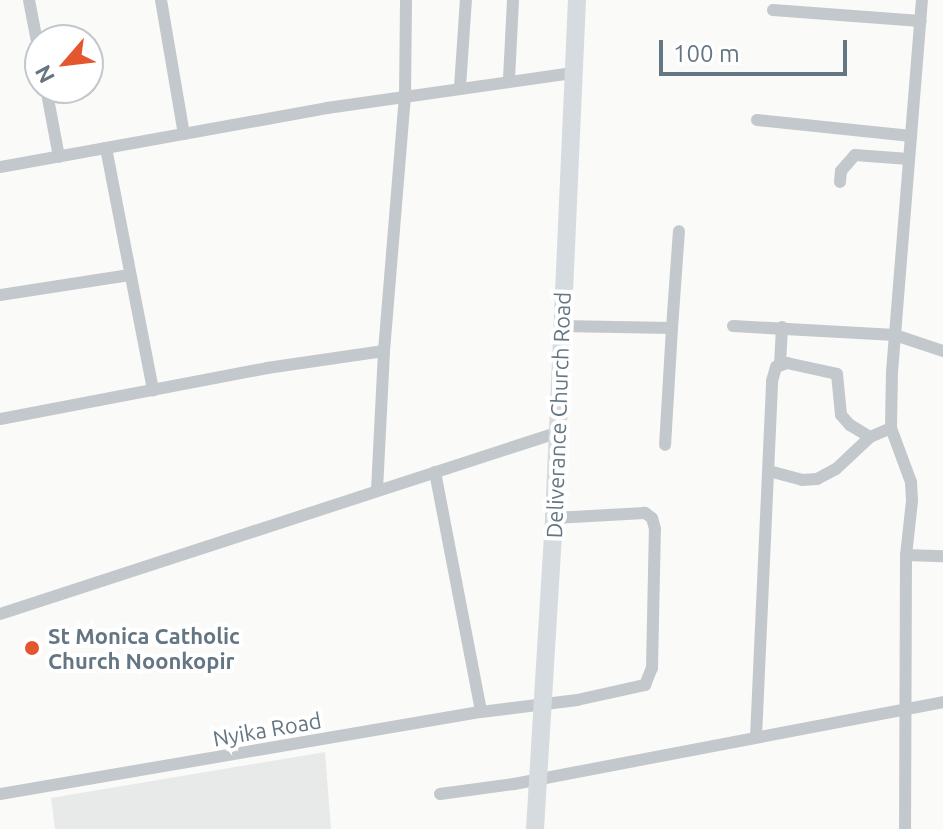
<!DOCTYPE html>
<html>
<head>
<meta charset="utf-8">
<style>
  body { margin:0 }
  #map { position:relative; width:943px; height:829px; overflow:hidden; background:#fafaf8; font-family:Ubuntu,sans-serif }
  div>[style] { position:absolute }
  .built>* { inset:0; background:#e8e9e9 }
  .street>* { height:12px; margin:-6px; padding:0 6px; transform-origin:6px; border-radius:6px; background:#c3c8cc }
  .secondary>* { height:18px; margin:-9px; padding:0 9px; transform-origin:9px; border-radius:9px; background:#d6dbdf }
  .dots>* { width:22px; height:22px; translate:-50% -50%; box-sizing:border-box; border:4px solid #fff; border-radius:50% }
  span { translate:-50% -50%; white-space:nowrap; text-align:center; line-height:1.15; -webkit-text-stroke:8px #fff; paint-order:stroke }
  .street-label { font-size:22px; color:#657683 }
  .poi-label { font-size:22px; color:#657683; font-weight:700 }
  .left { translate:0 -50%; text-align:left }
  .north { position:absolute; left:24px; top:24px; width:80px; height:80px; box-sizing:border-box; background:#fff; border:2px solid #c1c8cd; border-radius:50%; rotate:242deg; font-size:22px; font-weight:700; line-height:32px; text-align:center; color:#657683 }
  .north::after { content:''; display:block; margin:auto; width:28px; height:36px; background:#e4572e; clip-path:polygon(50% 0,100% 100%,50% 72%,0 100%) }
  .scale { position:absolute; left:659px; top:40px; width:188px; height:36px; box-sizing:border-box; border:4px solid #657683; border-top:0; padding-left:10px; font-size:24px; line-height:28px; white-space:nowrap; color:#657683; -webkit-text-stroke:6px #fff; paint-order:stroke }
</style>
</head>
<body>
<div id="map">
  <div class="built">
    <div style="clip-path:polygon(325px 752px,331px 829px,55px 829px,51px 798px)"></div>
  </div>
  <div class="street">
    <div style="left:29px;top:0;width:58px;rotate:79.1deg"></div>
    <div style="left:161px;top:0;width:136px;rotate:80.3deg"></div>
    <div style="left:773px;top:10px;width:148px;rotate:4.3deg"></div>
    <div style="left:509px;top:79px;width:79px;rotate:-87.1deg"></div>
    <div style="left:460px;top:87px;width:87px;rotate:-86.1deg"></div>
    <div style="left:46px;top:88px;width:70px;rotate:79.3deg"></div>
    <div style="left:757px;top:120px;width:155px;rotate:5.9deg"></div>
    <div style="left:106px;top:148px;width:247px;rotate:79deg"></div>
    <div style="left:0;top:167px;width:332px;rotate:-10.2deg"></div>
    <div style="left:327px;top:108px;width:248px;rotate:-8.1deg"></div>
    <div style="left:840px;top:182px;width:11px;rotate:-85deg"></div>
    <div style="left:841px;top:171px;width:21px;rotate:-49deg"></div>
    <div style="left:855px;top:155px;width:54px;rotate:4.2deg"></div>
    <div style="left:0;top:295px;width:131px;rotate:-8.8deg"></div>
    <div style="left:561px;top:326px;width:111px;rotate:1deg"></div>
    <div style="left:672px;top:328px;width:117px;rotate:93.4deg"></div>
    <div style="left:733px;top:326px;width:162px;rotate:3.2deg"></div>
    <div style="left:895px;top:335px;width:51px;rotate:18.4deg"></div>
    <div style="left:672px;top:328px;width:97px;rotate:-85.9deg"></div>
    <div style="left:780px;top:365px;width:38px;rotate:-87deg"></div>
    <div style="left:0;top:419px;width:272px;rotate:-10.8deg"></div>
    <div style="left:267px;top:368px;width:118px;rotate:-8.3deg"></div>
    <div style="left:891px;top:428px;width:58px;rotate:69.7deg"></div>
    <div style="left:911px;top:482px;width:19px;rotate:87deg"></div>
    <div style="left:912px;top:501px;width:54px;rotate:96.3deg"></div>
    <div style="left:906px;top:555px;width:274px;rotate:90.2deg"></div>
    <div style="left:769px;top:471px;width:34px;rotate:15deg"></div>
    <div style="left:802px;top:480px;width:15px;rotate:-4deg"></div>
    <div style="left:817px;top:479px;width:21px;rotate:-28deg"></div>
    <div style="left:836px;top:469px;width:47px;rotate:-43.3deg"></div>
    <div style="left:870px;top:437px;width:23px;rotate:-23deg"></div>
    <div style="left:891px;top:428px;width:56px;rotate:-89deg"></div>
    <div style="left:892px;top:372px;width:373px;rotate:-85.4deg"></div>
    <div style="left:435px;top:472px;width:244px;rotate:79.1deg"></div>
    <div style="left:377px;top:490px;width:139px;rotate:-87.1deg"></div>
    <div style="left:384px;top:351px;width:255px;rotate:-85.3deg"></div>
    <div style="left:405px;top:97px;width:97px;rotate:-89.4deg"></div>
    <div style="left:906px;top:555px;width:37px;rotate:2deg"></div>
    <div style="left:0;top:614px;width:585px;rotate:-18.03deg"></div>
    <div style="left:756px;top:737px;width:356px;rotate:-87.4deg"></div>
    <div style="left:772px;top:381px;width:15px;rotate:-74deg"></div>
    <div style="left:776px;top:367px;width:12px;rotate:-20deg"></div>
    <div style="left:787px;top:363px;width:51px;rotate:12.4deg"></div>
    <div style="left:837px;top:374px;width:41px;rotate:84.4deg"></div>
    <div style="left:841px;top:415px;width:13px;rotate:48deg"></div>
    <div style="left:850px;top:425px;width:23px;rotate:31deg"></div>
    <div style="left:0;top:794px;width:488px;rotate:-9.7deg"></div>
    <div style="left:481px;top:712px;width:97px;rotate:-7.1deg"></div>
    <div style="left:577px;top:700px;width:70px;rotate:-12.4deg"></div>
    <div style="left:645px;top:685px;width:18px;rotate:-68deg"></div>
    <div style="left:652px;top:668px;width:139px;rotate:-88.8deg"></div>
    <div style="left:655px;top:529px;width:11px;rotate:-105deg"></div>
    <div style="left:652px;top:518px;width:9px;rotate:-144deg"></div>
    <div style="left:645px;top:513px;width:91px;rotate:176.9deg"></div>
    <div style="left:440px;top:794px;width:75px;rotate:-7.7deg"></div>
    <div style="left:514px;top:784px;width:437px;rotate:-10.8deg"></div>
  </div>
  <div class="secondary">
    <div style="left:535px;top:829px;width:312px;rotate:-86.5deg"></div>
    <div style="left:554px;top:518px;width:519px;rotate:-87.46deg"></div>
  </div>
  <div class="dots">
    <div style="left:32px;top:648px;background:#e4572e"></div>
  </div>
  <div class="street-label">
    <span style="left:558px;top:415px;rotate:-88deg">Deliverance Church Road</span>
    <span style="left:267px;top:729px;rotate:-10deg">Nyika Road</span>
  </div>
  <div class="poi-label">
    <span class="left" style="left:48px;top:648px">St Monica Catholic<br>Church Noonkopir</span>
  </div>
  <div class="north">N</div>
  <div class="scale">100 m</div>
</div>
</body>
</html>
